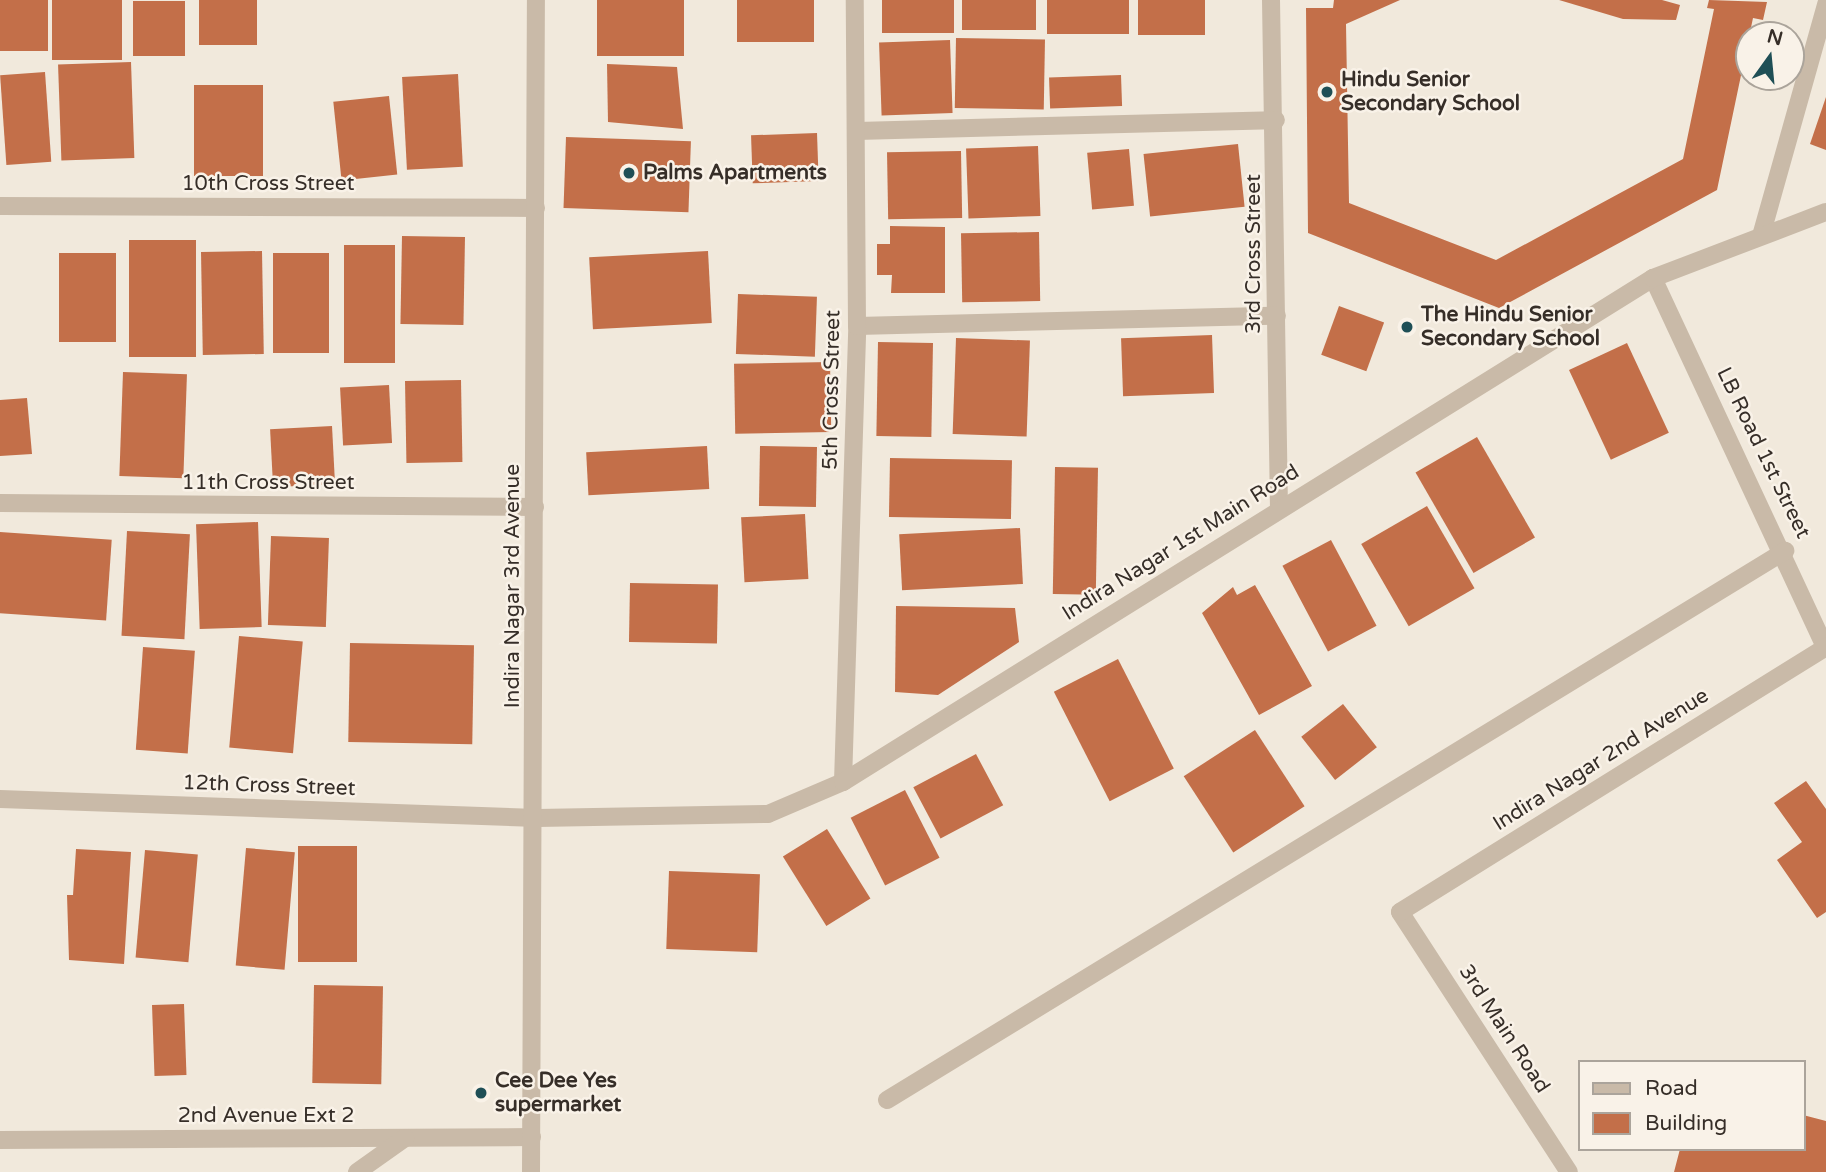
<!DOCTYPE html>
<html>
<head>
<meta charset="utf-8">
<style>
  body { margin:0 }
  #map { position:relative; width:1826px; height:1172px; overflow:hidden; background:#f1e9dc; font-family:"Varela Round",sans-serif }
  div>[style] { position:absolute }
  .building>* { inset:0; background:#c36f49; transform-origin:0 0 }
  .minor>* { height:18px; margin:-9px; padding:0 9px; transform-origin:9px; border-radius:9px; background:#c9baa8 }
  .tertiary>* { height:18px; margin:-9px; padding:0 9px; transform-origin:9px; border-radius:9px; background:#c9baa8 }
  .dots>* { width:19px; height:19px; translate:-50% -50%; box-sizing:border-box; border:4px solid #f9f2e8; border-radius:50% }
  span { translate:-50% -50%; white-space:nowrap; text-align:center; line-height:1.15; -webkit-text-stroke:5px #f9f2e8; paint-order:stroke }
  .poi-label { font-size:21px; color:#362e28; font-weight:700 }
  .left { translate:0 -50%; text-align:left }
  .street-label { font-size:21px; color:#362e28 }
  .legend { position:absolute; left:1578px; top:1060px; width:228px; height:91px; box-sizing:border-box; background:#f9f2e8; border:2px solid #aba49b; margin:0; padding:9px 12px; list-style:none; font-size:21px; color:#362e28 }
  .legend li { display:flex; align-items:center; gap:14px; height:35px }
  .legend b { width:35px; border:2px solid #aba49b }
  .north { position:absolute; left:1735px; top:21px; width:70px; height:70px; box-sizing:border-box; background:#f9f2e8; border:2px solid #aba49b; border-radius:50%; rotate:15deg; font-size:19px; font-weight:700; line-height:28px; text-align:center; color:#362e28 }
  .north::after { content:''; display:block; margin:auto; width:24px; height:32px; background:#1f4f56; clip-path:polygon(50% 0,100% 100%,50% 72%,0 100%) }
</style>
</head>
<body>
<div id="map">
  <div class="building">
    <div style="left:0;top:0;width:48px;height:51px"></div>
    <div style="left:52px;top:0;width:70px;height:60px"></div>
    <div style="left:199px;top:0;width:58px;height:45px"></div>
    <div style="left:597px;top:0;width:87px;height:56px"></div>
    <div style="left:737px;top:0;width:77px;height:42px"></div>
    <div style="left:882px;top:0;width:72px;height:33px"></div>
    <div style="left:962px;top:0;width:74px;height:30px"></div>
    <div style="left:1047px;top:0;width:82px;height:34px"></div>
    <div style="left:1138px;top:0;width:67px;height:35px"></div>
    <div style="clip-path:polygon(1334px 0,1400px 0,1346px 24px,1349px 203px,1496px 260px,1683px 159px,1714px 9px,1707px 8px,1709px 0,1767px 2px,1763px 20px,1753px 18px,1717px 190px,1499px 308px,1308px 233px,1306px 8px,1333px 8px)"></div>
    <div style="clip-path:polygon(1559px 0,1662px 0,1680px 5px,1676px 20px,1623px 19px)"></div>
    <div style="left:133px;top:1px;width:52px;height:55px"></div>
    <div style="left:956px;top:38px;width:89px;height:70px;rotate:1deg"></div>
    <div style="left:950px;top:40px;width:73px;height:71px;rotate:88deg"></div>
    <div style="left:131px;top:62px;width:96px;height:73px;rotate:88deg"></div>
    <div style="clip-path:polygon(607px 64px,677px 67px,683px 129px,608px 122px)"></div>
    <div style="left:45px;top:72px;width:90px;height:45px;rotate:86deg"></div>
    <div style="left:458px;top:74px;width:93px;height:56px;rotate:87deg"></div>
    <div style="left:1121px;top:75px;width:31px;height:72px;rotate:88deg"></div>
    <div style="left:263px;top:85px;width:91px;height:69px;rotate:90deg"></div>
    <div style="left:389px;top:96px;width:79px;height:56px;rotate:84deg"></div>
    <div style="clip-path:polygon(1826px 97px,1826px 150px,1810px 144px)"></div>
    <div style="left:817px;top:133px;width:48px;height:66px;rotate:88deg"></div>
    <div style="left:566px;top:137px;width:125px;height:71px;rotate:2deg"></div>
    <div style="left:1238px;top:144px;width:63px;height:95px;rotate:84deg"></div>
    <div style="left:1038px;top:146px;width:70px;height:72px;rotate:88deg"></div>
    <div style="left:1129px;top:149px;width:57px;height:42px;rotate:85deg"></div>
    <div style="left:961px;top:151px;width:67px;height:74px;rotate:89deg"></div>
    <div style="clip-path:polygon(890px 226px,945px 227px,945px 293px,891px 293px,892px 275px,877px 275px,877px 244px,890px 244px)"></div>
    <div style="left:1039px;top:232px;width:69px;height:78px;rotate:89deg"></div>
    <div style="left:402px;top:236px;width:63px;height:88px;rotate:1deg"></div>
    <div style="left:129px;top:240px;width:67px;height:117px"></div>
    <div style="left:344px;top:245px;width:51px;height:118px"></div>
    <div style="left:262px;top:251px;width:103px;height:61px;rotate:89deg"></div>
    <div style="left:708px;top:251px;width:72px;height:119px;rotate:87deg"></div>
    <div style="left:59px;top:253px;width:57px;height:89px"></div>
    <div style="left:273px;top:253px;width:56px;height:100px"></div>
    <div style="left:738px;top:294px;width:79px;height:60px;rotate:2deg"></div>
    <div style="left:1339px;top:306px;width:48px;height:52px;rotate:20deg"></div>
    <div style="left:1212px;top:335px;width:58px;height:91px;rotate:88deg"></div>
    <div style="left:956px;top:338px;width:74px;height:96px;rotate:2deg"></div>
    <div style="left:878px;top:342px;width:55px;height:94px;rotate:1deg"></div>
    <div style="left:1627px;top:343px;width:99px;height:64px;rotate:65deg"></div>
    <div style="left:830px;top:362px;width:70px;height:96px;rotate:89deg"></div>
    <div style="left:123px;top:372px;width:64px;height:104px;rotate:2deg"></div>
    <div style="left:461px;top:380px;width:82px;height:56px;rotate:89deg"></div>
    <div style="left:389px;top:385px;width:58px;height:49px;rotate:87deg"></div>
    <div style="clip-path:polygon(27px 398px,32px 454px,0 456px,0 400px)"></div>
    <div style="left:332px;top:426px;width:58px;height:62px;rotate:87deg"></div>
    <div style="left:1477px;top:437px;width:116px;height:71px;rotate:60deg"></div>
    <div style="left:707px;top:446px;width:43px;height:121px;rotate:87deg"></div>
    <div style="left:760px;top:446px;width:57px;height:60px;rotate:1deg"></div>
    <div style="left:890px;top:458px;width:122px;height:59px;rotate:1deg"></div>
    <div style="left:1055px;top:467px;width:43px;height:127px;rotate:1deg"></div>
    <div style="left:1427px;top:506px;width:95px;height:76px;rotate:60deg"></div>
    <div style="left:805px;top:514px;width:65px;height:64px;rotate:87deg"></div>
    <div style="left:258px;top:522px;width:105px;height:62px;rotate:88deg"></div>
    <div style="left:1020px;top:528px;width:56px;height:121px;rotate:87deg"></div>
    <div style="left:127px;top:531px;width:63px;height:105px;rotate:3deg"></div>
    <div style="left:0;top:532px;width:112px;height:81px;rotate:4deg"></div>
    <div style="left:271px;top:536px;width:58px;height:89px;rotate:2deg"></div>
    <div style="left:1331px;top:540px;width:97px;height:55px;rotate:62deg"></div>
    <div style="left:630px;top:583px;width:88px;height:59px;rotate:1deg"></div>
    <div style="clip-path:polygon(1255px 585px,1312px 686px,1259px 715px,1202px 613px,1233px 587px,1237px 595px)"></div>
    <div style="clip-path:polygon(896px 606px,1015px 608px,1019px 642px,938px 695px,895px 692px)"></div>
    <div style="left:239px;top:636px;width:64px;height:112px;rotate:5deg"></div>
    <div style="left:350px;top:643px;width:124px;height:99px;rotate:1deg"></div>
    <div style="left:143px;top:647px;width:52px;height:103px;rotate:4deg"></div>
    <div style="left:1118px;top:659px;width:123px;height:72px;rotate:63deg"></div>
    <div style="left:1343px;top:704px;width:55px;height:53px;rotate:52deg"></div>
    <div style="left:1255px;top:730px;width:91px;height:85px;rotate:57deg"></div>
    <div style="left:976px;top:754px;width:58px;height:71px;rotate:62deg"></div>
    <div style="clip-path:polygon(1806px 781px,1826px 809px,1826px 912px,1817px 918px,1777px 860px,1802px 842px,1774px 803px)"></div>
    <div style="left:905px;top:790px;width:76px;height:61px;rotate:63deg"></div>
    <div style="left:827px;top:829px;width:82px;height:52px;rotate:58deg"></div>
    <div style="left:298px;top:846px;width:59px;height:116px"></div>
    <div style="left:246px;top:848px;width:49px;height:118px;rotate:5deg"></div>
    <div style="clip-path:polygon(76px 849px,131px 852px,124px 964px,69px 960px,67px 895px,73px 895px)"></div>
    <div style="left:145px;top:850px;width:53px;height:108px;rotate:5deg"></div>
    <div style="left:669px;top:871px;width:91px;height:78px;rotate:2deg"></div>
    <div style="left:314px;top:985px;width:69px;height:98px;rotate:1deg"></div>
    <div style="left:184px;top:1004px;width:71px;height:32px;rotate:88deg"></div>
    <div style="clip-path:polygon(1803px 1115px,1826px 1121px,1826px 1172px,1674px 1172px,1680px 1149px,1803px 1149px)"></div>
  </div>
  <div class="minor">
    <div style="left:1271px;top:0;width:508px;rotate:89.1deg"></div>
    <div style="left:857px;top:131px;width:419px;rotate:-1.5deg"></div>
    <div style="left:0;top:206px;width:536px;rotate:0.21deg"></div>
    <div style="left:1761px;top:236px;width:241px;rotate:-74.3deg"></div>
    <div style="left:1653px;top:278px;width:409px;rotate:65deg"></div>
    <div style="left:857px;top:326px;width:420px;rotate:-1.4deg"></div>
    <div style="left:0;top:503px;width:535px;rotate:0.43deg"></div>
    <div style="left:843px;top:782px;width:456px;rotate:-88.2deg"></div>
    <div style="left:857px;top:326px;width:326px;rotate:-90.4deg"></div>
    <div style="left:0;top:799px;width:537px;rotate:2.03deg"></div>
    <div style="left:537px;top:818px;width:231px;rotate:-1deg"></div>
    <div style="left:768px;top:814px;width:82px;rotate:-23.1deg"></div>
    <div style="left:843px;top:782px;width:954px;rotate:-31.89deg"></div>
    <div style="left:1653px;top:278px;width:185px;rotate:-20.9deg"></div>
    <div style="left:1400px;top:912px;width:310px;rotate:57deg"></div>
    <div style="left:887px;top:1100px;width:1053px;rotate:-31.44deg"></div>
  </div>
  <div class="tertiary">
    <div style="left:1400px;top:912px;width:502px;rotate:-31.88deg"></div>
    <div style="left:0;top:1140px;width:532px;rotate:-0.32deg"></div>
    <div style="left:357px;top:1172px;width:59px;rotate:-35.3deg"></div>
    <div style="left:531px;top:1172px;width:1172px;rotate:-89.76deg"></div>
  </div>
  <div class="dots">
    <div style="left:1327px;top:92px;background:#1f4f56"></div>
    <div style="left:629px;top:173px;background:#1f4f56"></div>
    <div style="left:1407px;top:327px;background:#1f4f56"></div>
    <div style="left:481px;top:1093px;background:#1f4f56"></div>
  </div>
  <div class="poi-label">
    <span class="left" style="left:1341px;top:92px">Hindu Senior<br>Secondary School</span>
    <span class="left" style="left:643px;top:173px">Palms Apartments</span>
    <span class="left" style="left:1421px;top:327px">The Hindu Senior<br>Secondary School</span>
    <span class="left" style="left:495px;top:1093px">Cee Dee Yes<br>supermarket</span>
  </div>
  <div class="street-label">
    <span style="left:268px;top:184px">10th Cross Street</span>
    <span style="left:1254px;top:254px;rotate:-90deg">3rd Cross Street</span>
    <span style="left:832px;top:390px;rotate:-89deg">5th Cross Street</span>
    <span style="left:1763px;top:453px;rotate:64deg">LB Road 1st Street</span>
    <span style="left:268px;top:483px">11th Cross Street</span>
    <span style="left:1181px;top:543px;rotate:-32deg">Indira Nagar 1st Main Road</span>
    <span style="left:513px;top:586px;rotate:-90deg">Indira Nagar 3rd Avenue</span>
    <span style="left:1601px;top:760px;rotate:-32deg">Indira Nagar 2nd Avenue</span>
    <span style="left:269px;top:786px;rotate:2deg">12th Cross Street</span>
    <span style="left:1504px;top:1029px;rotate:57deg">3rd Main Road</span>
    <span style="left:266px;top:1116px">2nd Avenue Ext 2</span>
  </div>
  <ul class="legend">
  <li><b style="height:9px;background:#c9baa8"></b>Road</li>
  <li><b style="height:19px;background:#c36f49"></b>Building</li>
  </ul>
  <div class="north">N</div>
</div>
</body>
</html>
